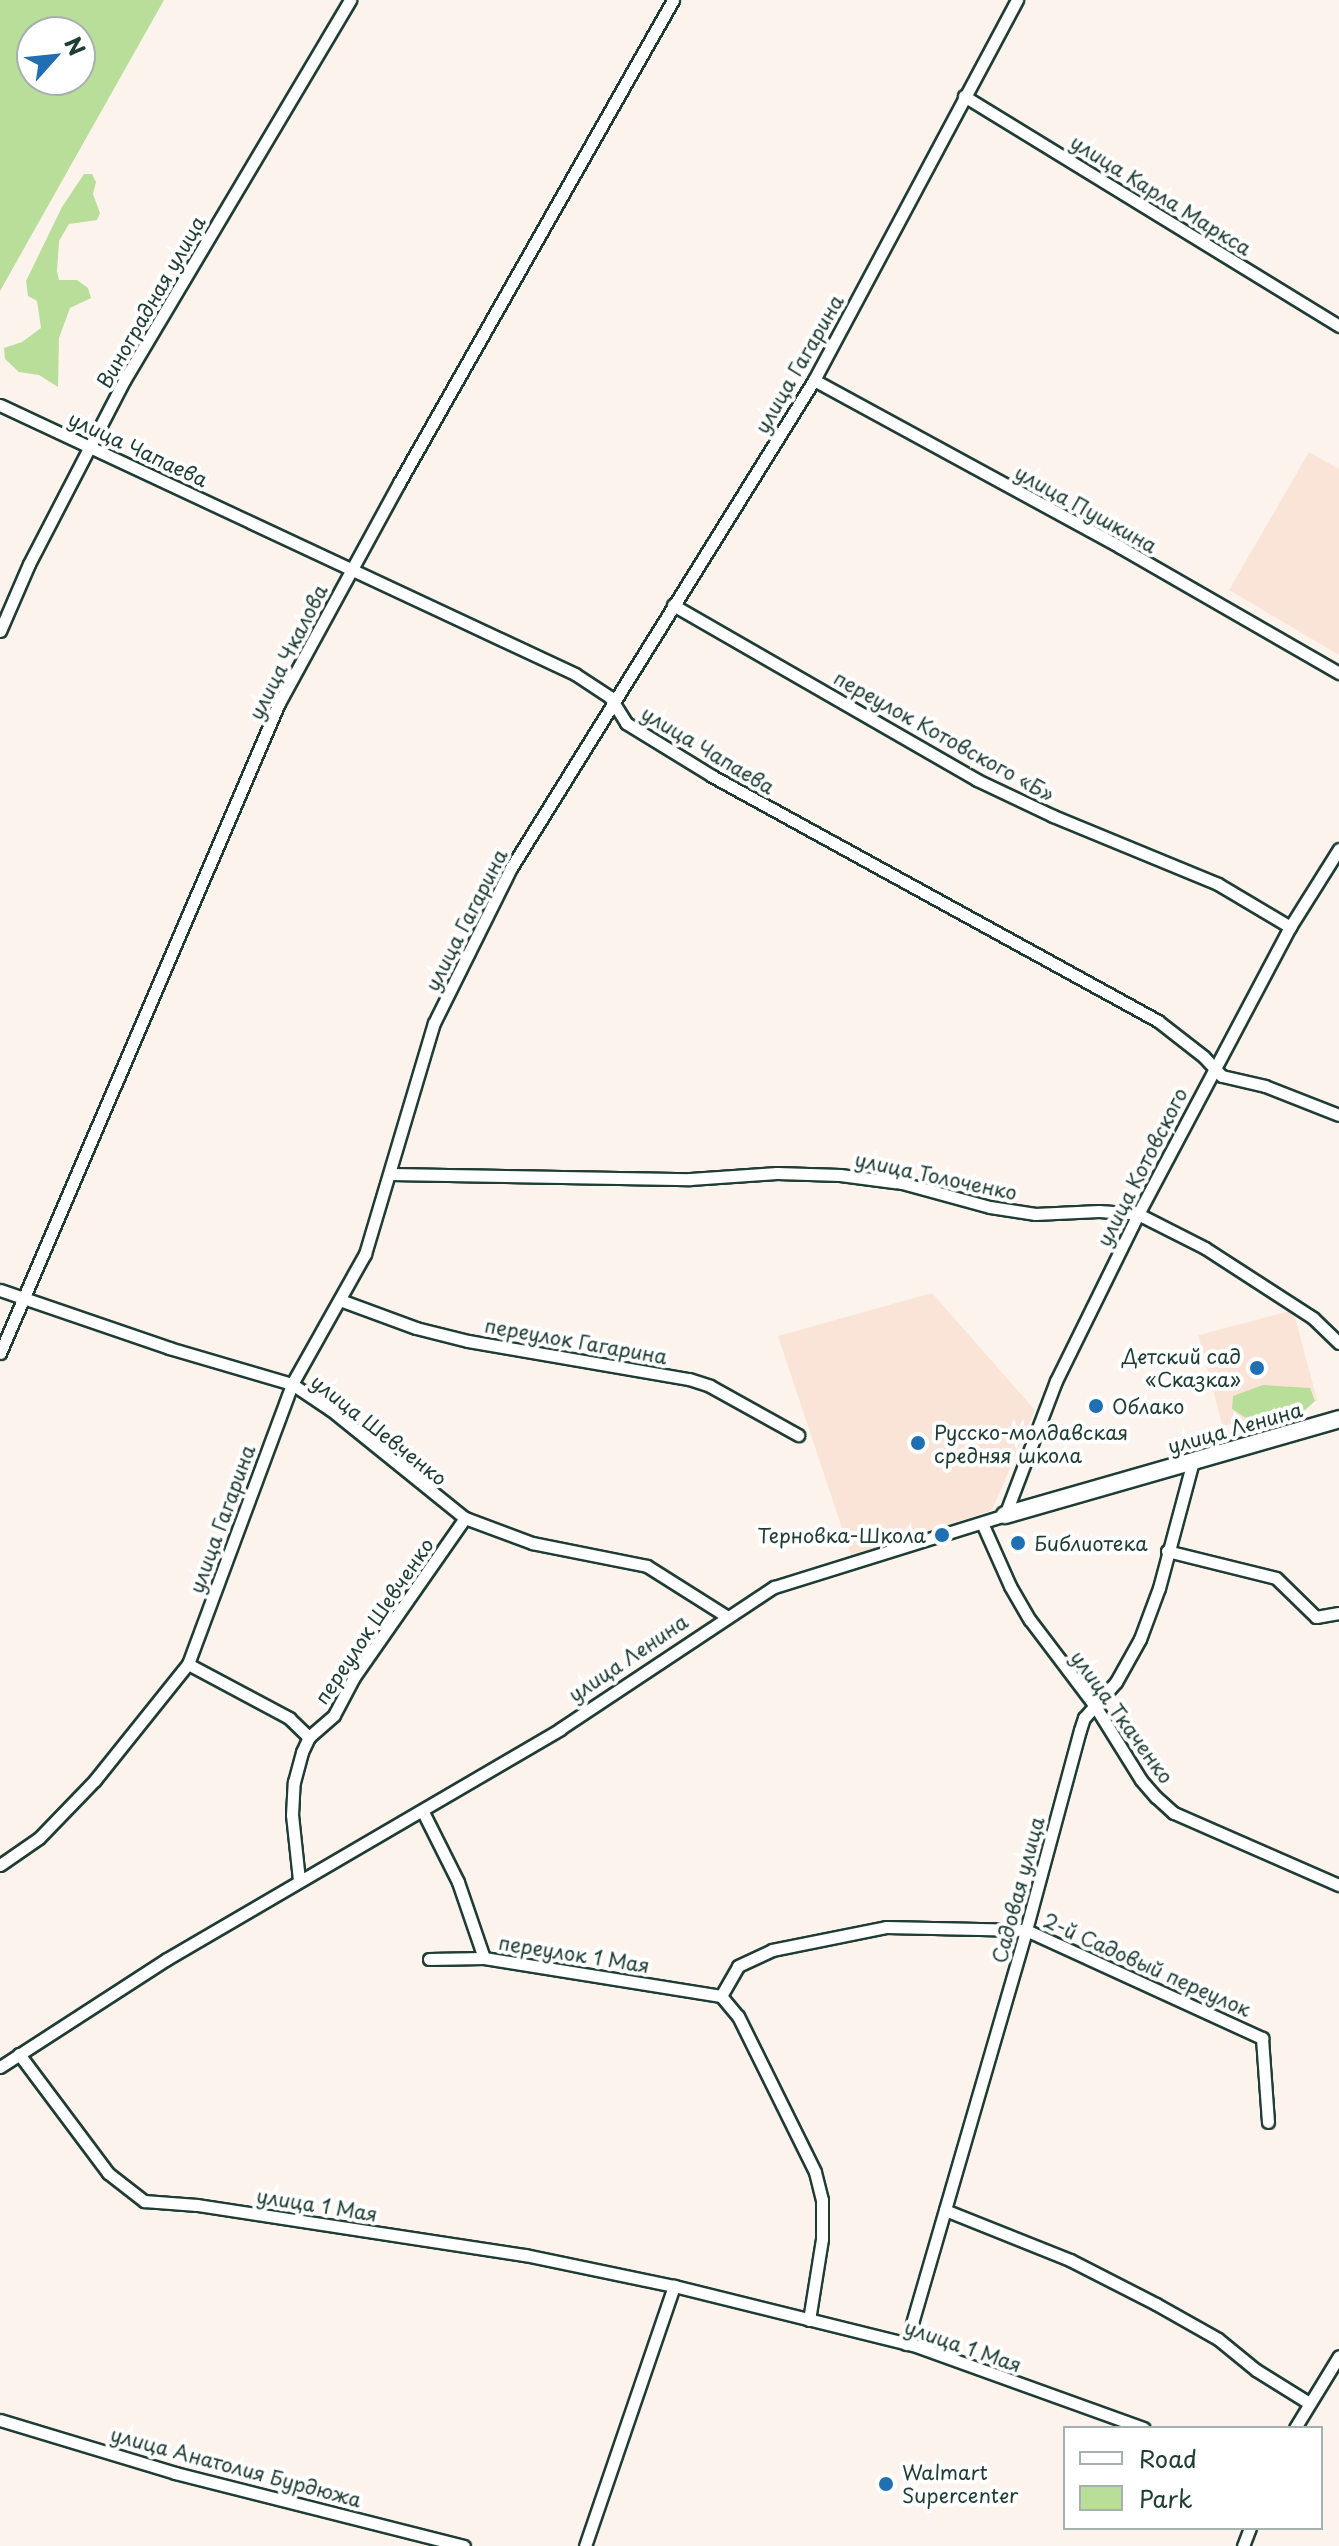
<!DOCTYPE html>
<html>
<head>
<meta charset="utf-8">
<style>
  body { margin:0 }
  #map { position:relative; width:1339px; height:2546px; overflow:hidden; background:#fdf3ed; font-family:"Playpen Sans",sans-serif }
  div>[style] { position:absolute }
  .built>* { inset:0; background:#fae4d7; transform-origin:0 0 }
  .green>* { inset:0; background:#b9de99 }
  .roads { filter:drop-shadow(2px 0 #1f3d34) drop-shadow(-2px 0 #1f3d34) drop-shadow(0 2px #1f3d34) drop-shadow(0 -2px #1f3d34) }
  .street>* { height:11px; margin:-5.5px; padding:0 5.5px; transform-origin:5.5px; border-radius:5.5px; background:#fff }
  .secondary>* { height:16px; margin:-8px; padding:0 8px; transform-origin:8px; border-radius:8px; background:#fff }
  .dots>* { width:22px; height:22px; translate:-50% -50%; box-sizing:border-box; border:4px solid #fff; border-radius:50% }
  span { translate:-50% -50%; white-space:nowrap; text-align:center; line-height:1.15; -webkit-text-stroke:8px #fff; paint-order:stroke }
  .street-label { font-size:20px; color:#1f3d34 }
  .poi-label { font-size:20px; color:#1f3d34 }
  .right { translate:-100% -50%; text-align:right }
  .left { translate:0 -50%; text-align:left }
  .legend { position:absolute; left:1063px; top:2426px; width:260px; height:104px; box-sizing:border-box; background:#fff; border:2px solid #a5b1ae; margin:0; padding:10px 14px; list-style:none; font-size:24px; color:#1f3d34 }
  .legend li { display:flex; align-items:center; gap:16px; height:40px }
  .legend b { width:40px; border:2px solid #a5b1ae }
  .north { position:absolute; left:16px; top:16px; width:80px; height:80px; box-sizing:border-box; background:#fff; border:2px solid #a5b1ae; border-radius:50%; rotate:63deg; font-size:22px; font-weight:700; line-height:32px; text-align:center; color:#1f3d34 }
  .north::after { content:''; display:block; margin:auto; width:28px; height:36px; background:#1f6fb2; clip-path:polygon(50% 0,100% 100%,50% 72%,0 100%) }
</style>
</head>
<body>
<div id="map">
  <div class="built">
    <div style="clip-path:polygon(1309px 452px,1339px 469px,1339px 655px,1229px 590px)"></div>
    <div style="clip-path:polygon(932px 1293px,1035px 1410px,992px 1510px,852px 1558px,778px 1336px)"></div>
    <div style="left:1293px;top:1310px;width:94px;height:98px;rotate:75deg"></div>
  </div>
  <div class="green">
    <div style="clip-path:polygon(evenodd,0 0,164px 0,0 291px,0 0,32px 32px,80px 32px,80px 80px,32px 80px,32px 32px)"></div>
    <div style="clip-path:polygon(84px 174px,92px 174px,96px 182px,93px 194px,100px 213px,97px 220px,69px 224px,59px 241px,57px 271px,59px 280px,77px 280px,88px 288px,91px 298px,70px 308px,59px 338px,58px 387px,39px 375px,19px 372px,5px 359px,4px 348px,22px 342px,41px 328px,37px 301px,28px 296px,26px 281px,62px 207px)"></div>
    <div style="clip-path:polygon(1263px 1385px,1310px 1388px,1315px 1401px,1303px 1412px,1251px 1421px,1232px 1409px,1233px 1396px)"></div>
  </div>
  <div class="roads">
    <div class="street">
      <div style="left:964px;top:96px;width:440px;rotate:31.5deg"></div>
      <div style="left:814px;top:380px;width:349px;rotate:28.6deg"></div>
      <div style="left:1120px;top:547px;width:253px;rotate:29.9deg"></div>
      <div style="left:0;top:405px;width:635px;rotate:25.07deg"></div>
      <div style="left:575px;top:674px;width:42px;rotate:33.3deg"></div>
      <div style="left:610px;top:697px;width:31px;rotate:58deg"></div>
      <div style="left:626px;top:723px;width:101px;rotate:31.6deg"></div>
      <div style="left:712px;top:776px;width:509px;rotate:28.78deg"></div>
      <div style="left:1158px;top:1021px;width:58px;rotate:38deg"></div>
      <div style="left:1204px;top:1057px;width:26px;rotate:47deg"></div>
      <div style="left:1222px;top:1076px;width:44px;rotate:13.1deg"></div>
      <div style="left:1265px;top:1086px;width:79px;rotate:21.4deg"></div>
      <div style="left:673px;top:605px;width:351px;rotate:29.9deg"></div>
      <div style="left:977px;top:780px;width:84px;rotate:25.3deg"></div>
      <div style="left:1053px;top:816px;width:178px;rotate:22.4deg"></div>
      <div style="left:1218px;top:884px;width:84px;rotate:30.8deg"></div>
      <div style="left:0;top:631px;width:73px;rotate:-66.6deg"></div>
      <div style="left:29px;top:564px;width:208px;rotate:-62.6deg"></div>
      <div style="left:125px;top:379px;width:441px;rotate:-59.3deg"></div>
      <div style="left:391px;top:1174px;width:299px;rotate:1deg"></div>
      <div style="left:690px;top:1179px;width:87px;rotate:-3.9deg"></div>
      <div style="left:777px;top:1173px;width:63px;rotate:1.8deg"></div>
      <div style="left:840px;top:1175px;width:63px;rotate:7.4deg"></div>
      <div style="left:902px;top:1183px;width:91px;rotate:15.3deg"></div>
      <div style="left:990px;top:1207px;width:46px;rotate:8.8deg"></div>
      <div style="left:1035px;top:1214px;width:64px;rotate:-2.7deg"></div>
      <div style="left:1099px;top:1211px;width:39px;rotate:4deg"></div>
      <div style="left:1138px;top:1214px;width:75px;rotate:26.9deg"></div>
      <div style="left:1205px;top:1248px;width:129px;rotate:32.9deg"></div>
      <div style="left:1313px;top:1318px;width:36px;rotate:44deg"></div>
      <div style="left:0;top:1290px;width:179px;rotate:18.9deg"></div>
      <div style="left:169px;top:1348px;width:128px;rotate:16.3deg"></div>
      <div style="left:292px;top:1384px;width:47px;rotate:33.7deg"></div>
      <div style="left:331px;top:1410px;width:172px;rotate:38.9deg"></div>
      <div style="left:465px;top:1518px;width:72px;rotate:20.5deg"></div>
      <div style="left:532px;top:1543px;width:117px;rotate:11.3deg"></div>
      <div style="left:647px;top:1566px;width:93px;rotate:32.3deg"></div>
      <div style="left:340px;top:1300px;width:81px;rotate:20.2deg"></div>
      <div style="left:416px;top:1328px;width:54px;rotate:14deg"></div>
      <div style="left:468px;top:1341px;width:224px;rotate:9.8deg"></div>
      <div style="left:689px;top:1379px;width:22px;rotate:18deg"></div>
      <div style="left:710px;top:1386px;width:101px;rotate:29.1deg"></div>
      <div style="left:0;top:1353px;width:707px;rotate:-66.77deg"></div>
      <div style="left:279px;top:703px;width:251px;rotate:-61.4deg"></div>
      <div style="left:399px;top:483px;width:555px;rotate:-60.43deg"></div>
      <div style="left:982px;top:1523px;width:69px;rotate:66deg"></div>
      <div style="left:1010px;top:1586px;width:39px;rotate:60deg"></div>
      <div style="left:1030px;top:1620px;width:108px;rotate:52.9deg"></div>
      <div style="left:1095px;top:1706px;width:87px;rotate:58.1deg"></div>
      <div style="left:1141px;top:1780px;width:23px;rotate:49deg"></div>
      <div style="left:1156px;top:1797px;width:24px;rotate:42deg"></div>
      <div style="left:1174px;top:1813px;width:180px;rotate:23.6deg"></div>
      <div style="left:1167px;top:1551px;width:112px;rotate:13.9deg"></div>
      <div style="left:1276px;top:1578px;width:56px;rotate:44.3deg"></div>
      <div style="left:1316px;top:1617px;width:23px;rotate:-10deg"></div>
      <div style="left:188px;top:1664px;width:115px;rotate:28.1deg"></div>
      <div style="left:289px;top:1718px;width:28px;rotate:44deg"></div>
      <div style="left:423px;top:1812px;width:78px;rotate:63.4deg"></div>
      <div style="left:458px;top:1882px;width:80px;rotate:71.1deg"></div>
      <div style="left:484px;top:1958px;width:240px;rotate:9.1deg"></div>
      <div style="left:721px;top:1996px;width:26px;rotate:50deg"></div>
      <div style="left:738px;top:2016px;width:174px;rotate:63.7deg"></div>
      <div style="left:815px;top:2172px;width:29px;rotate:76deg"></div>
      <div style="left:822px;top:2200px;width:39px;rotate:90deg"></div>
      <div style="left:822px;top:2239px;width:82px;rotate:99.1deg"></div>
      <div style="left:0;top:1865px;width:47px;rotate:-34.7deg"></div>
      <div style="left:39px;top:1838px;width:81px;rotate:-46deg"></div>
      <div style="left:95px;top:1780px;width:149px;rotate:-51.3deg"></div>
      <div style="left:188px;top:1664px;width:299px;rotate:-69.6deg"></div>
      <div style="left:292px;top:1384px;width:149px;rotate:-60.7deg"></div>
      <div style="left:365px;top:1254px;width:241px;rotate:-73.4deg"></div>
      <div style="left:434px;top:1023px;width:173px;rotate:-63.6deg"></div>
      <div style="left:511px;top:868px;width:574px;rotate:-58.16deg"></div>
      <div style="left:814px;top:380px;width:431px;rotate:-61.9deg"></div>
      <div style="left:299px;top:1880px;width:65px;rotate:-96.1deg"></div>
      <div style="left:292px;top:1815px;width:33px;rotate:-87deg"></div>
      <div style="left:294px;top:1782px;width:31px;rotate:-75deg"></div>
      <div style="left:302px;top:1752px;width:17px;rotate:-65deg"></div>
      <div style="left:309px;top:1737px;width:33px;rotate:-41deg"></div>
      <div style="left:334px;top:1715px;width:43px;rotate:-62.2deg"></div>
      <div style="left:354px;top:1677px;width:194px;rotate:-55.1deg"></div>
      <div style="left:429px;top:1959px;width:55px;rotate:-1deg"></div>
      <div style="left:721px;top:1996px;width:34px;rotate:-60deg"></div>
      <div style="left:738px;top:1966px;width:38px;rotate:-25deg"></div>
      <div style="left:772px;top:1950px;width:116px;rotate:-11.4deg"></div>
      <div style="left:886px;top:1927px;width:140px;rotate:1.2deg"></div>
      <div style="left:1026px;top:1930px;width:260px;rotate:24.6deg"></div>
      <div style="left:1262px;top:2038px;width:84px;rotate:85.9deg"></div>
      <div style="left:19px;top:2054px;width:149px;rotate:53.2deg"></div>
      <div style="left:108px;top:2173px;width:46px;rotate:37.9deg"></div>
      <div style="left:144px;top:2201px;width:53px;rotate:4.3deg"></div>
      <div style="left:197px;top:2205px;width:332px;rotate:8.7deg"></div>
      <div style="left:525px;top:2255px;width:152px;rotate:11.8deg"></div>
      <div style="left:674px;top:2286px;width:246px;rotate:13.9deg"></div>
      <div style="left:913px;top:2345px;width:245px;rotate:19.8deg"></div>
      <div style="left:0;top:2067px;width:199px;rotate:-32.9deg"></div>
      <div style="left:167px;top:1959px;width:455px;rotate:-30.3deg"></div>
      <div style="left:560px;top:1729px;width:257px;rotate:-33.6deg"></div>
      <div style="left:774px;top:1587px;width:242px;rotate:-17.3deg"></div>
      <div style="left:1005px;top:1515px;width:143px;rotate:-69.2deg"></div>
      <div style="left:1056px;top:1381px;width:186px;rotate:-63.8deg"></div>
      <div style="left:1138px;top:1214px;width:325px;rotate:-62.1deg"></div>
      <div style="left:1290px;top:927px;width:92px;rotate:-57.9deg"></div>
      <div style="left:945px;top:2210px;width:135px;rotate:21.8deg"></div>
      <div style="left:1070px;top:2260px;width:97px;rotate:27.1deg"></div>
      <div style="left:1156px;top:2304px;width:71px;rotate:29.4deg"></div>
      <div style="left:1218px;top:2339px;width:49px;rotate:39.2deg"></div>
      <div style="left:1256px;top:2370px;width:62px;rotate:31.9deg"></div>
      <div style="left:906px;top:2344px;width:431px;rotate:-73.8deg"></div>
      <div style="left:1026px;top:1930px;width:207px;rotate:-74.9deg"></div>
      <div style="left:1080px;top:1730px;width:13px;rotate:-72deg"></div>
      <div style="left:1084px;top:1718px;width:48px;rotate:-48.4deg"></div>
      <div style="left:1116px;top:1682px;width:49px;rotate:-60.8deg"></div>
      <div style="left:1140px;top:1639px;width:54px;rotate:-69.6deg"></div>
      <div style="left:1159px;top:1588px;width:131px;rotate:-75deg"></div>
      <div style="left:0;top:2420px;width:183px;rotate:16.8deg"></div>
      <div style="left:175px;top:2473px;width:298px;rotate:14.2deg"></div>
      <div style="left:1295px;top:2428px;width:84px;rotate:-58.6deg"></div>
      <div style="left:585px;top:2546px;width:275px;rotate:-71.1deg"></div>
      <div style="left:1243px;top:2546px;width:19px;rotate:-69deg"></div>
    </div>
    <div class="secondary">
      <div style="left:1005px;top:1515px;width:348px;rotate:-16deg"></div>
    </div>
  </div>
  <div class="dots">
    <div style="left:1257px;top:1368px;background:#1f6fb2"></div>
    <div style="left:1096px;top:1406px;background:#1f6fb2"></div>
    <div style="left:918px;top:1443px;background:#1f6fb2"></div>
    <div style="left:942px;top:1535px;background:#1f6fb2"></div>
    <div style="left:1018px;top:1543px;background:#1f6fb2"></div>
    <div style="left:886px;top:2484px;background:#1f6fb2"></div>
  </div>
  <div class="street-label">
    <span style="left:1161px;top:195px;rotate:32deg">улица Карла Маркса</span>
    <span style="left:151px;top:302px;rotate:-60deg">Виноградная улица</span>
    <span style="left:799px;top:364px;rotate:-60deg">улица Гагарина</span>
    <span style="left:138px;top:449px;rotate:25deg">улица Чапаева</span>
    <span style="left:1086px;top:509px;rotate:29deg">улица Пушкина</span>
    <span style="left:288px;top:652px;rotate:-63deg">улица Чкалова</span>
    <span style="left:944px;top:736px;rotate:29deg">переулок Котовского «Б»</span>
    <span style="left:708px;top:750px;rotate:31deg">улица Чапаева</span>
    <span style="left:466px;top:920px;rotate:-63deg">улица Гагарина</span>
    <span style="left:1142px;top:1167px;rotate:-63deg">улица Котовского</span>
    <span style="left:936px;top:1176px;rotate:12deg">улица Толоченко</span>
    <span style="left:576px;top:1341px;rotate:10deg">переулок Гагарина</span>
    <span style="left:1235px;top:1428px;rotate:-16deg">улица Ленина</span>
    <span style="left:379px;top:1430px;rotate:38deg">улица Шевченко</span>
    <span style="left:222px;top:1519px;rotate:-70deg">улица Гагарина</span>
    <span style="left:374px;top:1621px;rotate:-56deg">переулок Шевченко</span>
    <span style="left:628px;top:1658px;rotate:-34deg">улица Ленина</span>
    <span style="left:1122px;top:1717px;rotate:54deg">улица Ткаченко</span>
    <span style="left:1018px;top:1890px;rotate:-75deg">Садовая улица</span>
    <span style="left:574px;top:1954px;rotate:9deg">переулок 1 Мая</span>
    <span style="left:1147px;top:1965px;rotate:24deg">2-й Садовый переулок</span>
    <span style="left:317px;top:2205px;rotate:9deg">улица 1 Мая</span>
    <span style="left:963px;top:2346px;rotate:19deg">улица 1 Мая</span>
    <span style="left:236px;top:2467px;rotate:15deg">улица Анатолия Бурдюжа</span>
  </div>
  <div class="poi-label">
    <span class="right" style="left:1241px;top:1368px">Детский сад<br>«Сказка»</span>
    <span class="left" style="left:1112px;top:1406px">Облако</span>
    <span class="left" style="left:934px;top:1444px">Русско-молдавская<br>средняя школа</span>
    <span class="right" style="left:926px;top:1535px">Терновка-Школа</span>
    <span class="left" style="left:1034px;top:1543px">Библиотека</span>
    <span class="left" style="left:902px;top:2484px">Walmart<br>Supercenter</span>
  </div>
  <ul class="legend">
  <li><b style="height:10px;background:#fff"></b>Road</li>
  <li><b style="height:22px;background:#b9de99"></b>Park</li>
  </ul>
  <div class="north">N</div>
</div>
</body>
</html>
